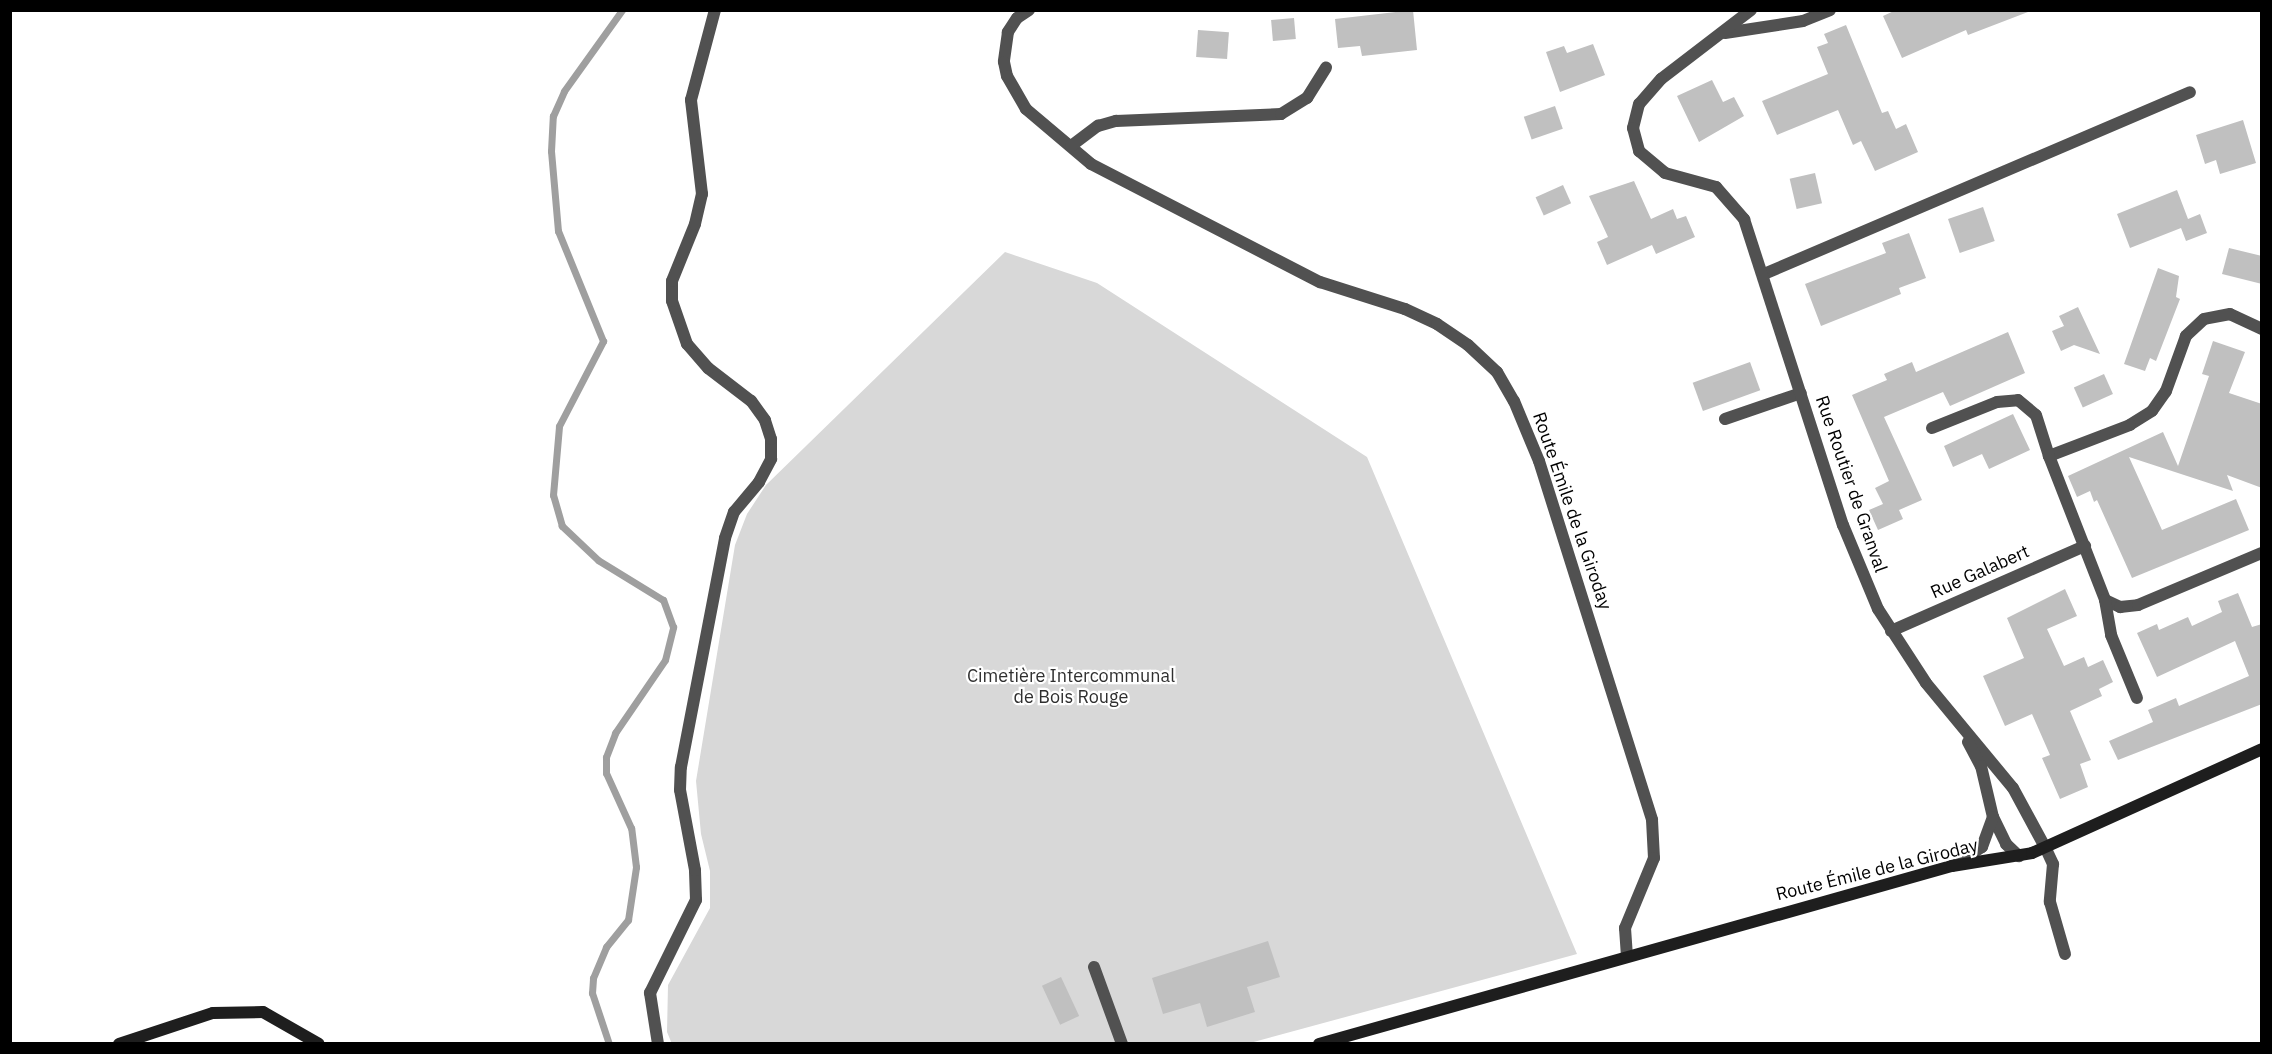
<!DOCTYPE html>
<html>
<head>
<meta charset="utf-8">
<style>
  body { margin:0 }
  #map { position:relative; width:2272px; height:1054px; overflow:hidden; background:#fff; font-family:"IBM Plex Sans",sans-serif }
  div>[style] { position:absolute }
  .green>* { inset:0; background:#d8d8d8 }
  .stream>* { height:7px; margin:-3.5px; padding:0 3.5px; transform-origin:3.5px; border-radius:3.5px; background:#9f9f9f }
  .building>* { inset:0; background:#c0c0c0; transform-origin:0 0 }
  .service>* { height:12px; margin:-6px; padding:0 6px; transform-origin:6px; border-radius:6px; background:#515151 }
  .minor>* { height:12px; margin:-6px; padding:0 6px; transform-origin:6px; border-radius:6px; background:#515151 }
  .tertiary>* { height:12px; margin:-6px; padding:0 6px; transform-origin:6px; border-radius:6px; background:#515151 }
  .secondary>* { height:12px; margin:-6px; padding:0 6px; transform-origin:6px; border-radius:6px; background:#1e1e1e }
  span { translate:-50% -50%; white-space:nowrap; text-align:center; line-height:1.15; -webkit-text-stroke:4.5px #fff; paint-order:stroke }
  .street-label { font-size:18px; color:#000 }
  .park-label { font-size:18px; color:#2f2f2f }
  .frame { position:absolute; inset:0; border:12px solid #000; pointer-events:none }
</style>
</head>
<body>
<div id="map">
  <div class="green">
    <div style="clip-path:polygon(1005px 252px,1097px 283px,1367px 457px,1577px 954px,1250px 1043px,672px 1044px,667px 1032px,668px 985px,710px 908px,710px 871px,701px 834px,696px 781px,735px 545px,747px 514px,766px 485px)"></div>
  </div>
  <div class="stream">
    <div style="left:609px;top:1044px;width:54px;rotate:-108.4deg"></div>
    <div style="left:592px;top:993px;width:15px;rotate:-86deg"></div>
    <div style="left:593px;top:978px;width:34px;rotate:-67deg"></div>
    <div style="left:606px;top:947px;width:35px;rotate:-51deg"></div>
    <div style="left:628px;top:920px;width:54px;rotate:-81.4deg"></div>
    <div style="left:636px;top:867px;width:39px;rotate:-97deg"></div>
    <div style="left:631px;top:828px;width:60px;rotate:-114.4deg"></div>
    <div style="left:606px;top:773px;width:16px;rotate:-90deg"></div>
    <div style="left:606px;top:757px;width:26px;rotate:-69deg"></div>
    <div style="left:615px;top:733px;width:88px;rotate:-55.6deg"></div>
    <div style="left:665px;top:660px;width:34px;rotate:-76deg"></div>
    <div style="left:673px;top:627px;width:29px;rotate:-110deg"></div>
    <div style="left:663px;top:600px;width:76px;rotate:-148.4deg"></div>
    <div style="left:598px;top:560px;width:50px;rotate:-136.6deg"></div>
    <div style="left:562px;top:526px;width:32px;rotate:-106deg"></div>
    <div style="left:553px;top:495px;width:69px;rotate:-85deg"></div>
    <div style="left:559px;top:426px;width:96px;rotate:-62.6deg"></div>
    <div style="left:603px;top:341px;width:119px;rotate:-112.2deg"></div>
    <div style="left:558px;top:231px;width:80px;rotate:-95deg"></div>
    <div style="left:551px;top:151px;width:35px;rotate:-87deg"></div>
    <div style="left:553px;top:116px;width:27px;rotate:-66deg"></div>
    <div style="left:564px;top:91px;width:100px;rotate:-54.4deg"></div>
  </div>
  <div class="building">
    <div style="clip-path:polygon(1413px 10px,1417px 50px,1362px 56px,1360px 46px,1338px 48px,1335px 19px)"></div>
    <div style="clip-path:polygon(1896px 10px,2028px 10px,2028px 12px,1968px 35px,1966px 30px,1902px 58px,1883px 16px)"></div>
    <div style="left:1294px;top:18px;width:21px;height:23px;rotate:85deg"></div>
    <div style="clip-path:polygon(1846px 25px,1882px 113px,1888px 111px,1896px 129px,1906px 124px,1918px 152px,1875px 171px,1861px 141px,1853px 145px,1838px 110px,1777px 135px,1762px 101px,1828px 74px,1817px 47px,1828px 43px,1824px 34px)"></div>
    <div style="left:1198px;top:30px;width:31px;height:27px;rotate:4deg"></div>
    <div style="clip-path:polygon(1593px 44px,1605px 75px,1560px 92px,1546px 52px,1564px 46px,1567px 53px)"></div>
    <div style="clip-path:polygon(1712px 80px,1723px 102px,1734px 97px,1744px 116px,1699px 142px,1677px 96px)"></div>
    <div style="left:1555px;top:106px;width:24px;height:33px;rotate:71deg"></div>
    <div style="clip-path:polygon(2243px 120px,2256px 163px,2220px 174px,2216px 160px,2205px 164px,2196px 135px)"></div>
    <div style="left:1815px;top:173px;width:31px;height:26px;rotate:77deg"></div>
    <div style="clip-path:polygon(1634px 181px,1651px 219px,1673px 209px,1677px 219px,1686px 216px,1695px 237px,1656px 254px,1652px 245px,1607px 265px,1597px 242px,1608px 237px,1589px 196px)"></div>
    <div style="left:1563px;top:185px;width:20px;height:30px;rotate:66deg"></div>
    <div style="clip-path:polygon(2177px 190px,2188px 219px,2200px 214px,2207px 233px,2186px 241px,2181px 228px,2130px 248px,2117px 214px)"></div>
    <div style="left:1983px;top:207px;width:36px;height:37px;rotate:71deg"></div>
    <div style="clip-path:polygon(1909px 233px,1926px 278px,1899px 288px,1901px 294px,1821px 326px,1805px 284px,1886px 253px,1882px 243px)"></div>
    <div style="clip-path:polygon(2229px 248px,2262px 256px,2262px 284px,2222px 274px)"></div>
    <div style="clip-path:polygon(2158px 268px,2179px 276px,2176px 297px,2180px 299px,2156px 361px,2150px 358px,2145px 371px,2124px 364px)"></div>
    <div style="clip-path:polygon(2078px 307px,2100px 354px,2074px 345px,2061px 351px,2052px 331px,2064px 326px,2059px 316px)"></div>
    <div style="clip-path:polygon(2008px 332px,2025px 373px,1950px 406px,1943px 392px,1884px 417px,1922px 500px,1899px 510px,1903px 519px,1878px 530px,1869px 510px,1883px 504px,1875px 488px,1889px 481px,1852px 395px,1887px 380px,1884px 374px,1912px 362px,1916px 372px)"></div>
    <div style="clip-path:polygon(2213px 341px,2245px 352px,2229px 393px,2262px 404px,2262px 488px,2227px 475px,2233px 491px,2129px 457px,2162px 530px,2236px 499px,2249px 530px,2132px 578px,2097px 500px,2094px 502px,2090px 491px,2077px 497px,2068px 476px,2163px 432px,2178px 466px,2209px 376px,2202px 374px)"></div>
    <div style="left:1750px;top:362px;width:30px;height:61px;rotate:70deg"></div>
    <div style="left:2104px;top:374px;width:22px;height:33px;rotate:66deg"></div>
    <div style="clip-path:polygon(2013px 414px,2030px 450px,1989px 469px,1982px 454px,1953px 467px,1944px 446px)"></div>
    <div style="clip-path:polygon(2065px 589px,2077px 616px,2047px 629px,2064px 666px,2084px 657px,2088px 667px,2103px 660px,2113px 682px,2099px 689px,2102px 696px,2070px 711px,2091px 760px,2080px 764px,2088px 787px,2060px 799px,2042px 758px,2050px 755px,2032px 714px,2005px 726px,1983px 676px,2024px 658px,2007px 618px)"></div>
    <div style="clip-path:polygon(2238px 593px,2252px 627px,2262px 624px,2262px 704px,2118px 760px,2109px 741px,2153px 722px,2148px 710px,2176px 698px,2179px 706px,2249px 676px,2235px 641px,2157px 677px,2137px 633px,2157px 624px,2159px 630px,2188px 617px,2192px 626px,2222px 612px,2218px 601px)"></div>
    <div style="clip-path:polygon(1268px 941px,1280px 977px,1247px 987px,1255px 1012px,1207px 1027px,1200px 1003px,1163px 1014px,1152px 978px)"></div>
    <div style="left:1061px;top:977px;width:43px;height:21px;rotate:65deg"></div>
  </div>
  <div class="service">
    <div style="left:1725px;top:419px;width:80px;rotate:-18.9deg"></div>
    <div style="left:2046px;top:849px;width:17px;rotate:65deg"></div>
    <div style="left:2053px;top:864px;width:38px;rotate:95deg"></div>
    <div style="left:2050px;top:902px;width:54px;rotate:73.9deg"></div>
    <div style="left:1094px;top:967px;width:82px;rotate:70deg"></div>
  </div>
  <div class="minor">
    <div style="left:1029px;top:10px;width:14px;rotate:146deg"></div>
    <div style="left:1017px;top:18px;width:17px;rotate:123deg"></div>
    <div style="left:1008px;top:32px;width:30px;rotate:98deg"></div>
    <div style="left:1004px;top:62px;width:14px;rotate:78deg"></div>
    <div style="left:1007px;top:76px;width:38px;rotate:60deg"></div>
    <div style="left:1026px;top:109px;width:85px;rotate:40.2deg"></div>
    <div style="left:1091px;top:164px;width:258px;rotate:27.3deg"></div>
    <div style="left:1320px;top:282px;width:89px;rotate:17.6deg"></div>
    <div style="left:1405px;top:309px;width:35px;rotate:25deg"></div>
    <div style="left:1437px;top:324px;width:37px;rotate:34deg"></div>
    <div style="left:1468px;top:345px;width:40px;rotate:43deg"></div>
    <div style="left:1497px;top:372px;width:34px;rotate:60deg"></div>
    <div style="left:1514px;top:401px;width:65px;rotate:67.4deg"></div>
    <div style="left:1539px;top:461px;width:376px;rotate:72.5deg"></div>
    <div style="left:1652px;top:820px;width:38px;rotate:87deg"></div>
    <div style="left:1654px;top:858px;width:76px;rotate:112.5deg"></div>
    <div style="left:1625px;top:928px;width:27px;rotate:86deg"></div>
    <div style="left:1725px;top:33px;width:79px;rotate:-8.7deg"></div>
    <div style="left:1803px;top:21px;width:29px;rotate:-22deg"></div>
    <div style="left:1071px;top:146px;width:34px;rotate:-37deg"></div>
    <div style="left:1098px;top:126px;width:19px;rotate:-16deg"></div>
    <div style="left:1116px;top:121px;width:165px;rotate:-2.4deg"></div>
    <div style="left:1281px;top:114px;width:31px;rotate:-32deg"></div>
    <div style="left:1307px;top:98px;width:36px;rotate:-58deg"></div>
    <div style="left:1764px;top:274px;width:463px;rotate:-23.1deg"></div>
    <div style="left:2262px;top:329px;width:35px;rotate:-155deg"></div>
    <div style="left:2230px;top:314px;width:26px;rotate:169deg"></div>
    <div style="left:2204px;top:319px;width:25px;rotate:137deg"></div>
    <div style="left:2186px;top:336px;width:59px;rotate:110deg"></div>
    <div style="left:2166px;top:391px;width:24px;rotate:125deg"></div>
    <div style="left:2152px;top:411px;width:26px;rotate:148deg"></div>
    <div style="left:2130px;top:425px;width:87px;rotate:159.1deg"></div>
    <div style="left:2049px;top:456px;width:155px;rotate:68.7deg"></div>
    <div style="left:2105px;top:600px;width:17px;rotate:25deg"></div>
    <div style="left:2120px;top:607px;width:18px;rotate:-6deg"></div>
    <div style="left:2138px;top:605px;width:134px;rotate:-22.8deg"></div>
    <div style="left:1932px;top:428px;width:70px;rotate:-21.8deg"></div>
    <div style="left:1997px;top:402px;width:21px;rotate:-5deg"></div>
    <div style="left:2018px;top:400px;width:23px;rotate:40deg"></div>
    <div style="left:2036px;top:415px;width:43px;rotate:72.4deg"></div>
    <div style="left:2105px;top:600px;width:36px;rotate:80deg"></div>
    <div style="left:2111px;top:635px;width:68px;rotate:67.6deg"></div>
    <div style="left:1891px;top:631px;width:212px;rotate:-23.7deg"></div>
    <div style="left:658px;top:1044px;width:52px;rotate:-98.9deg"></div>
    <div style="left:650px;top:993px;width:104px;rotate:-63.7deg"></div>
    <div style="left:696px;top:900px;width:30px;rotate:-92deg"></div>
    <div style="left:695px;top:870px;width:81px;rotate:-100.6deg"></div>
    <div style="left:680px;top:790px;width:23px;rotate:-88deg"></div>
    <div style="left:681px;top:767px;width:233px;rotate:-79.1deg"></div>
    <div style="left:725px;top:538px;width:28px;rotate:-71deg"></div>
    <div style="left:734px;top:512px;width:39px;rotate:-50deg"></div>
    <div style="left:759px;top:482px;width:26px;rotate:-62deg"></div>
    <div style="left:771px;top:459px;width:20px;rotate:-90deg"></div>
    <div style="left:771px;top:439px;width:20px;rotate:-108deg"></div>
    <div style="left:765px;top:420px;width:24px;rotate:-126deg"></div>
    <div style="left:751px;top:401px;width:54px;rotate:-142.5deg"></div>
    <div style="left:708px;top:368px;width:32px;rotate:-131deg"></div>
    <div style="left:687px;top:344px;width:46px;rotate:-109.2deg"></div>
    <div style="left:672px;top:301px;width:20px;rotate:-90deg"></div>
    <div style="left:672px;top:281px;width:61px;rotate:-68deg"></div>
    <div style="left:695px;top:224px;width:31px;rotate:-77deg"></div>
    <div style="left:702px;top:194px;width:95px;rotate:-96.7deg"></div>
    <div style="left:691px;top:100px;width:93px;rotate:-75.1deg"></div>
  </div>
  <div class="tertiary">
    <div style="left:1751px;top:10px;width:113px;rotate:142.5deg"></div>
    <div style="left:1661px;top:79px;width:33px;rotate:131deg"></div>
    <div style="left:1639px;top:104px;width:25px;rotate:104deg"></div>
    <div style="left:1633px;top:128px;width:24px;rotate:75deg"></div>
    <div style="left:1639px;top:151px;width:34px;rotate:40deg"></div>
    <div style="left:1665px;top:173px;width:53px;rotate:15.4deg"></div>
    <div style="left:1716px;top:187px;width:43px;rotate:48.8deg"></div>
    <div style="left:1744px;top:219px;width:322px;rotate:72.1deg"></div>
    <div style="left:1843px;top:525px;width:91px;rotate:67.4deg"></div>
    <div style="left:1878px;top:609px;width:88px;rotate:57deg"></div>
    <div style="left:1926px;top:683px;width:136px;rotate:50.4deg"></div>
    <div style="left:2013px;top:788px;width:69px;rotate:61.6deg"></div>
    <div style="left:1968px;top:742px;width:27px;rotate:62deg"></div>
    <div style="left:1981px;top:766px;width:52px;rotate:76.8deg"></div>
    <div style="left:1993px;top:817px;width:30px;rotate:64deg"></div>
    <div style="left:2006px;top:844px;width:18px;rotate:43deg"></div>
    <div style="left:1958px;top:863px;width:29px;rotate:-34deg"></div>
    <div style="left:1982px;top:847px;width:32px;rotate:-70deg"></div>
  </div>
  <div class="secondary">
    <div style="left:119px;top:1044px;width:99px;rotate:-18.3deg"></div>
    <div style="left:213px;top:1013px;width:50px;rotate:-1.1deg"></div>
    <div style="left:263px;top:1012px;width:64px;rotate:29.7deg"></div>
    <div style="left:1319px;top:1044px;width:658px;rotate:-15.71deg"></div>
    <div style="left:1952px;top:866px;width:81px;rotate:-9.2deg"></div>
    <div style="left:2032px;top:853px;width:252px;rotate:-24.3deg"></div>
  </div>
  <div class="street-label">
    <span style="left:1851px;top:484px;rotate:71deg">Rue Routier de Granval</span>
    <span style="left:1572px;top:511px;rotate:71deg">Route Émile de la Giroday</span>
    <span style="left:1980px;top:572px;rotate:-24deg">Rue Galabert</span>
    <span style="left:1877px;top:870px;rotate:-14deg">Route Émile de la Giroday</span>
  </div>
  <div class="park-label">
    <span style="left:1071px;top:687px">Cimetière Intercommunal<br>de Bois Rouge</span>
  </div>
  <div class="frame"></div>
</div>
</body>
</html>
